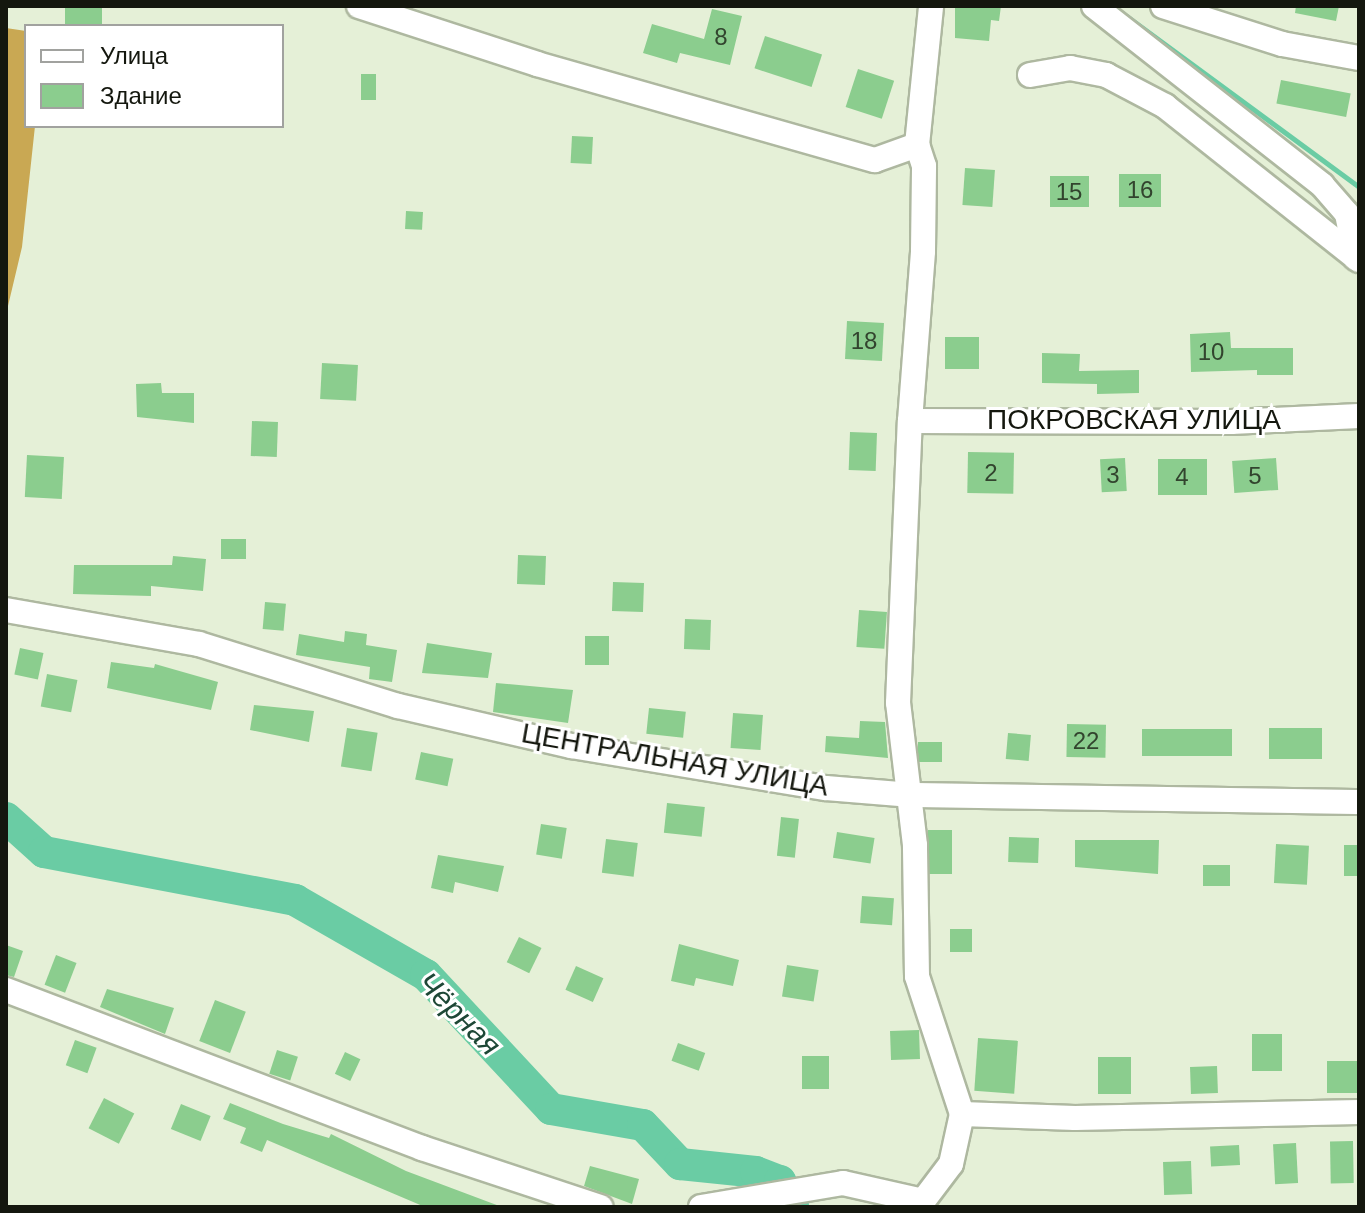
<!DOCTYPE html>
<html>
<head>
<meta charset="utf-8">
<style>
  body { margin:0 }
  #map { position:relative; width:1365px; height:1213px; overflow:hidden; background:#e5f0d7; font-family:Arial,sans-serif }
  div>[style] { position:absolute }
  .forest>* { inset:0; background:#c9a853 }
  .stream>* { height:5px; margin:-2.5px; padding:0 2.5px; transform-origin:2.5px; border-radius:2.5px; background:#6acca4 }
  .river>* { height:32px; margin:-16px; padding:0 16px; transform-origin:16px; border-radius:16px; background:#6acca4 }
  .building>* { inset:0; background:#8bcd8e; transform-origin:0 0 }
  .roads { filter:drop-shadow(2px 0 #aeb8a0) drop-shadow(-2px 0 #aeb8a0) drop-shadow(0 2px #aeb8a0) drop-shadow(0 -2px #aeb8a0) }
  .minor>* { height:24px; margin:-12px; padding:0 12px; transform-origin:12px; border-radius:12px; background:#fff }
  span { translate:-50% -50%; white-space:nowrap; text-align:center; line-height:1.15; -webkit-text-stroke:6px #fff; paint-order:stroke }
  .number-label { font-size:24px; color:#32442e }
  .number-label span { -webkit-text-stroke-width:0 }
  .street-label { font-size:28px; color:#14170e }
  .water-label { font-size:30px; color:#1d4736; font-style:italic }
  .frame { position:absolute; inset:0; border:8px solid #14170e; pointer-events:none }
  .legend { position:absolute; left:24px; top:24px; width:260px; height:104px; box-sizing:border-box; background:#fff; border:2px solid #a1a29f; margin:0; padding:10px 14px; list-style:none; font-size:24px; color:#14170e }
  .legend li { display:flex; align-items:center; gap:16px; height:40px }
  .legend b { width:40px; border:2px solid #a1a29f }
</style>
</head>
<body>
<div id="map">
  <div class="forest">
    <div style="clip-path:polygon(6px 28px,26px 31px,26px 126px,35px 126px,22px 247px,8px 306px)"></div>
  </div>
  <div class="stream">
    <div style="left:1121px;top:12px;width:295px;rotate:36.3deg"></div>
  </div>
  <div class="river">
    <div style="left:6px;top:818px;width:51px;rotate:41.8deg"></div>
    <div style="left:44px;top:852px;width:256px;rotate:10.8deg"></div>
    <div style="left:295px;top:900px;width:151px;rotate:29.8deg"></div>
    <div style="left:426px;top:975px;width:183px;rotate:47deg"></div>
    <div style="left:551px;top:1109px;width:93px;rotate:9.9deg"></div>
    <div style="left:643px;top:1125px;width:54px;rotate:46.5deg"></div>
    <div style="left:680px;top:1164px;width:76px;rotate:6deg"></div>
    <div style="left:756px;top:1172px;width:26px;rotate:21deg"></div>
    <div style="left:780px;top:1181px;width:29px;rotate:63deg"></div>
  </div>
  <div class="building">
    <div style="left:65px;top:6px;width:37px;height:20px"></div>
    <div style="clip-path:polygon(955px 6px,1001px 6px,999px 21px,991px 20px,989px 41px,955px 38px)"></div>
    <div style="clip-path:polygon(1296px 6px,1339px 6px,1336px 21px,1295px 13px)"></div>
    <div style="clip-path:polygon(712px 9px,742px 16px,730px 65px,680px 53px,677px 63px,643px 53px,652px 24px,704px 39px)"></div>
    <div style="left:765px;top:36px;width:60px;height:34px;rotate:18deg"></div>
    <div style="left:858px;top:69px;width:38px;height:40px;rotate:18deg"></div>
    <div style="left:361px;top:74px;width:15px;height:26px"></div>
    <div style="left:1281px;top:80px;width:71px;height:24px;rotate:11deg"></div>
    <div style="left:572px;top:136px;width:21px;height:27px;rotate:3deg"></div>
    <div style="left:965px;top:168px;width:30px;height:37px;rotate:4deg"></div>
    <div style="left:1119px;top:174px;width:42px;height:33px"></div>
    <div style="left:1050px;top:176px;width:39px;height:31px"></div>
    <div style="left:406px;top:211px;width:17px;height:18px;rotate:3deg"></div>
    <div style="left:847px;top:321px;width:37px;height:38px;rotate:3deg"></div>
    <div style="clip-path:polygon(1230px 332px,1231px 348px,1293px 348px,1293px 375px,1257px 375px,1257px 370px,1191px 372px,1190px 334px)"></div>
    <div style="left:945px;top:337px;width:34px;height:32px"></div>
    <div style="clip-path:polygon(1042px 353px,1080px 354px,1079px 371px,1139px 370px,1139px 393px,1097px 394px,1097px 384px,1042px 383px)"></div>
    <div style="left:322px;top:363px;width:36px;height:36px;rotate:3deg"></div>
    <div style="clip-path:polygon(161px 383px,162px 393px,194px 393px,194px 423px,137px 417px,136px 384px)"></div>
    <div style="left:252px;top:421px;width:26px;height:35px;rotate:2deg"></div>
    <div style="left:850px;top:432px;width:27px;height:38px;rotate:2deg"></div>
    <div style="left:968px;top:452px;width:46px;height:41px;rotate:1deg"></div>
    <div style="left:27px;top:455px;width:37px;height:42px;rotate:3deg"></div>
    <div style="left:1125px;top:458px;width:33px;height:25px;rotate:87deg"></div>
    <div style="left:1276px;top:458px;width:32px;height:44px;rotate:86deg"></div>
    <div style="left:1158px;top:459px;width:49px;height:36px"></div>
    <div style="left:221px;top:539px;width:25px;height:20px"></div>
    <div style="left:518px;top:555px;width:28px;height:29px;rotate:2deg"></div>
    <div style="clip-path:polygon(173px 556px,206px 559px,203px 591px,151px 586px,151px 596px,73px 594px,74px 565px,172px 565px)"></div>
    <div style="left:613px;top:582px;width:31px;height:29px;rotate:2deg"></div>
    <div style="left:265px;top:602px;width:21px;height:27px;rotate:5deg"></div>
    <div style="left:859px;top:610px;width:28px;height:37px;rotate:4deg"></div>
    <div style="left:685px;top:619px;width:26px;height:30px;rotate:2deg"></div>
    <div style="clip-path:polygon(345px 631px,367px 634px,366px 645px,397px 650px,392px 682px,369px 679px,370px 667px,296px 655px,299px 634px,344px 642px)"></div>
    <div style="left:585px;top:636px;width:24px;height:29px"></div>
    <div style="clip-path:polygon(427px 643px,492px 653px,488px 678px,422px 673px)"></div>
    <div style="left:20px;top:648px;width:24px;height:27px;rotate:12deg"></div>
    <div style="clip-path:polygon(111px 662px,154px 668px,155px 664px,218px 682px,211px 710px,107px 688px)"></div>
    <div style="left:47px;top:674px;width:31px;height:33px;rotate:11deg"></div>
    <div style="clip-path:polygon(496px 683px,573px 690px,568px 723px,493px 712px)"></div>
    <div style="clip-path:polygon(254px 705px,314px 711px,309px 742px,250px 730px)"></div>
    <div style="left:649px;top:708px;width:37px;height:26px;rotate:6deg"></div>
    <div style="left:733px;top:713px;width:30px;height:35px;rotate:4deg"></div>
    <div style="clip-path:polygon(860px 721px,885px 722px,888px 758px,825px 752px,826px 736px,859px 738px)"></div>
    <div style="left:1067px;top:724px;width:39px;height:33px;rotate:1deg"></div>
    <div style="left:347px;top:728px;width:31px;height:39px;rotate:9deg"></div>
    <div style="left:1322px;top:728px;width:31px;height:53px;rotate:90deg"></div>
    <div style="left:1232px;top:729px;width:27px;height:90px;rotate:90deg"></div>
    <div style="left:1008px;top:733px;width:23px;height:26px;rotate:5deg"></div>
    <div style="left:918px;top:742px;width:24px;height:20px"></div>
    <div style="left:421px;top:752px;width:33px;height:28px;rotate:12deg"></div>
    <div style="left:667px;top:803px;width:38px;height:30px;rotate:6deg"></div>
    <div style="left:781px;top:817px;width:18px;height:39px;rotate:6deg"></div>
    <div style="left:541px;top:824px;width:26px;height:31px;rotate:9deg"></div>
    <div style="left:928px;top:830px;width:24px;height:44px"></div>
    <div style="left:837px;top:832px;width:38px;height:26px;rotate:9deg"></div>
    <div style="left:1009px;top:837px;width:30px;height:25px;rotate:2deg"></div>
    <div style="left:606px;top:839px;width:32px;height:34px;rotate:7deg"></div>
    <div style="clip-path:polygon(1075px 840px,1159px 840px,1158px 874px,1075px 867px)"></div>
    <div style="left:1276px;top:844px;width:33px;height:39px;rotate:3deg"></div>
    <div style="left:1344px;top:845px;width:15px;height:31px"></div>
    <div style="clip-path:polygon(438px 855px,504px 866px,498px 892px,455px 882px,453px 893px,431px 888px)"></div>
    <div style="left:1203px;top:865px;width:27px;height:21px"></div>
    <div style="left:862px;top:896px;width:32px;height:27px;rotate:4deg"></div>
    <div style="left:950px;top:929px;width:22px;height:23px"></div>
    <div style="left:519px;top:937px;width:25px;height:28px;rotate:26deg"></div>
    <div style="clip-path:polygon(679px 944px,739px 960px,733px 986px,696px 978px,694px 986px,671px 981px)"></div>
    <div style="clip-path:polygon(6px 945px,23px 951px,14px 977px,6px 975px)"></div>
    <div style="left:56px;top:955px;width:22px;height:32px;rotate:21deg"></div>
    <div style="left:787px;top:965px;width:32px;height:32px;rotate:9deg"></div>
    <div style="left:576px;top:966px;width:30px;height:26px;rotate:24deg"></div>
    <div style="clip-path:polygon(107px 989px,174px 1008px,165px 1034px,100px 1007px)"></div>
    <div style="left:215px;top:1000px;width:33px;height:44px;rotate:21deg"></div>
    <div style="left:919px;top:1030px;width:29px;height:29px;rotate:88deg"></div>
    <div style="left:1252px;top:1034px;width:30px;height:37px"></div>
    <div style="left:978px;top:1038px;width:40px;height:53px;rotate:4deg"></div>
    <div style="left:75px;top:1040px;width:23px;height:27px;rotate:20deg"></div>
    <div style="left:678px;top:1043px;width:29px;height:19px;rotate:20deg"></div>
    <div style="left:277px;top:1050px;width:22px;height:25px;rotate:18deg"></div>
    <div style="left:345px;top:1052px;width:17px;height:24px;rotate:25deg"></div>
    <div style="left:802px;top:1056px;width:27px;height:33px"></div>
    <div style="left:1098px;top:1057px;width:33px;height:37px"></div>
    <div style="left:1327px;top:1061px;width:32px;height:32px"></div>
    <div style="left:1217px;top:1066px;width:27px;height:27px;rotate:88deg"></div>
    <div style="left:104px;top:1098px;width:34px;height:34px;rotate:27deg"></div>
    <div style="clip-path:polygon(230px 1103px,283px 1124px,329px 1138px,331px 1134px,406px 1171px,502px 1207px,425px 1207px,267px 1140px,262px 1152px,240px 1143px,246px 1128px,223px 1119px)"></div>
    <div style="left:181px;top:1104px;width:32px;height:27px;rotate:22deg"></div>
    <div style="left:1353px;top:1141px;width:42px;height:23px;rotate:89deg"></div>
    <div style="left:1296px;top:1143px;width:40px;height:23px;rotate:87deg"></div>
    <div style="left:1239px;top:1145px;width:20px;height:29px;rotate:87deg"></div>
    <div style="left:1191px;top:1161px;width:33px;height:28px;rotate:88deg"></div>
    <div style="clip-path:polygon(590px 1166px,639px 1179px,632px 1204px,584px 1186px)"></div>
  </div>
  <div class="roads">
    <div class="minor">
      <div style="left:359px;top:6px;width:187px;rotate:18deg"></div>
      <div style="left:537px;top:64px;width:351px;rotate:15.9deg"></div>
      <div style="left:875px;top:160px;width:45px;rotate:-19.7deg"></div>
      <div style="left:917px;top:145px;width:140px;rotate:-84.2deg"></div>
      <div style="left:1094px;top:6px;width:290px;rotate:38.1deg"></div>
      <div style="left:1322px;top:185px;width:38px;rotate:49deg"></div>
      <div style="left:1347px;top:214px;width:45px;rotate:78.4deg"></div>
      <div style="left:1163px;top:6px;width:125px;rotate:17.7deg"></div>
      <div style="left:1282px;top:44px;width:78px;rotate:10.3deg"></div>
      <div style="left:1030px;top:75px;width:41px;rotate:-9.9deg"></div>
      <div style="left:1070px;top:68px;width:37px;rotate:11deg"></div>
      <div style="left:1106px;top:75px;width:67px;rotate:27.7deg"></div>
      <div style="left:1165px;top:106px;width:248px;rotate:38.4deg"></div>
      <div style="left:910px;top:421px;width:321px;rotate:0.2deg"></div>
      <div style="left:1231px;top:422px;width:128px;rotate:-2.7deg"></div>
      <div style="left:6px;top:610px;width:196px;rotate:10deg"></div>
      <div style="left:199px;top:644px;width:208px;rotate:17.3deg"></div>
      <div style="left:398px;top:706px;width:178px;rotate:13deg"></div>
      <div style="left:571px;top:746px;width:258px;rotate:9.4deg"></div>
      <div style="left:826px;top:788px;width:86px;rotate:4.7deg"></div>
      <div style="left:912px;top:795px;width:447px;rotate:0.9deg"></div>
      <div style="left:6px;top:990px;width:445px;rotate:20.8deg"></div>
      <div style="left:422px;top:1148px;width:188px;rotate:18.3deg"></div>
      <div style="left:962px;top:1114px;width:113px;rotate:2deg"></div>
      <div style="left:1075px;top:1118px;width:284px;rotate:-1.2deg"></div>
      <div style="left:701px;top:1207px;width:144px;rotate:-9.6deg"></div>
      <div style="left:843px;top:1183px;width:82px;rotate:12.7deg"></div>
      <div style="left:923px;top:1201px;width:46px;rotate:-52.9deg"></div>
      <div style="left:951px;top:1164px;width:51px;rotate:-77.6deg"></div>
      <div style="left:962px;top:1114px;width:145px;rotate:-108.1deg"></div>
      <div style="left:917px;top:976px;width:131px;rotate:-90.9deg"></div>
      <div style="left:915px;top:845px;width:143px;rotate:-96.8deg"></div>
      <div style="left:898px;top:703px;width:282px;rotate:-87.6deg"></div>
      <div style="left:910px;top:421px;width:170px;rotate:-85.6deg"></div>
      <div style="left:923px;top:251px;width:85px;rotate:-89.3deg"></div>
      <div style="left:924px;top:166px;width:22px;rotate:-108deg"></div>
    </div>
  </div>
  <div class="number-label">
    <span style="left:721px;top:37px">8</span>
    <span style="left:1140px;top:190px">16</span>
    <span style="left:1069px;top:192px">15</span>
    <span style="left:864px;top:341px">18</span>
    <span style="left:1211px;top:352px">10</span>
    <span style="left:991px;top:473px">2</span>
    <span style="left:1113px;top:475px">3</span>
    <span style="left:1255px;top:476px">5</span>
    <span style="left:1182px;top:477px">4</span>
    <span style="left:1086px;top:741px">22</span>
  </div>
  <div class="street-label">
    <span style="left:1134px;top:420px">ПОКРОВСКАЯ УЛИЦА</span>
    <span style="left:675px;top:760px;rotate:10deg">ЦЕНТРАЛЬНАЯ УЛИЦА</span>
  </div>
  <div class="water-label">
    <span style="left:459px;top:1014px;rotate:45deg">Чёрная</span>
  </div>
  <div class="frame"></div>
  <ul class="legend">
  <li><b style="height:10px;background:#fff"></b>Улица</li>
  <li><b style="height:22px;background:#8bcd8e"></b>Здание</li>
  </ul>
</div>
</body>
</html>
